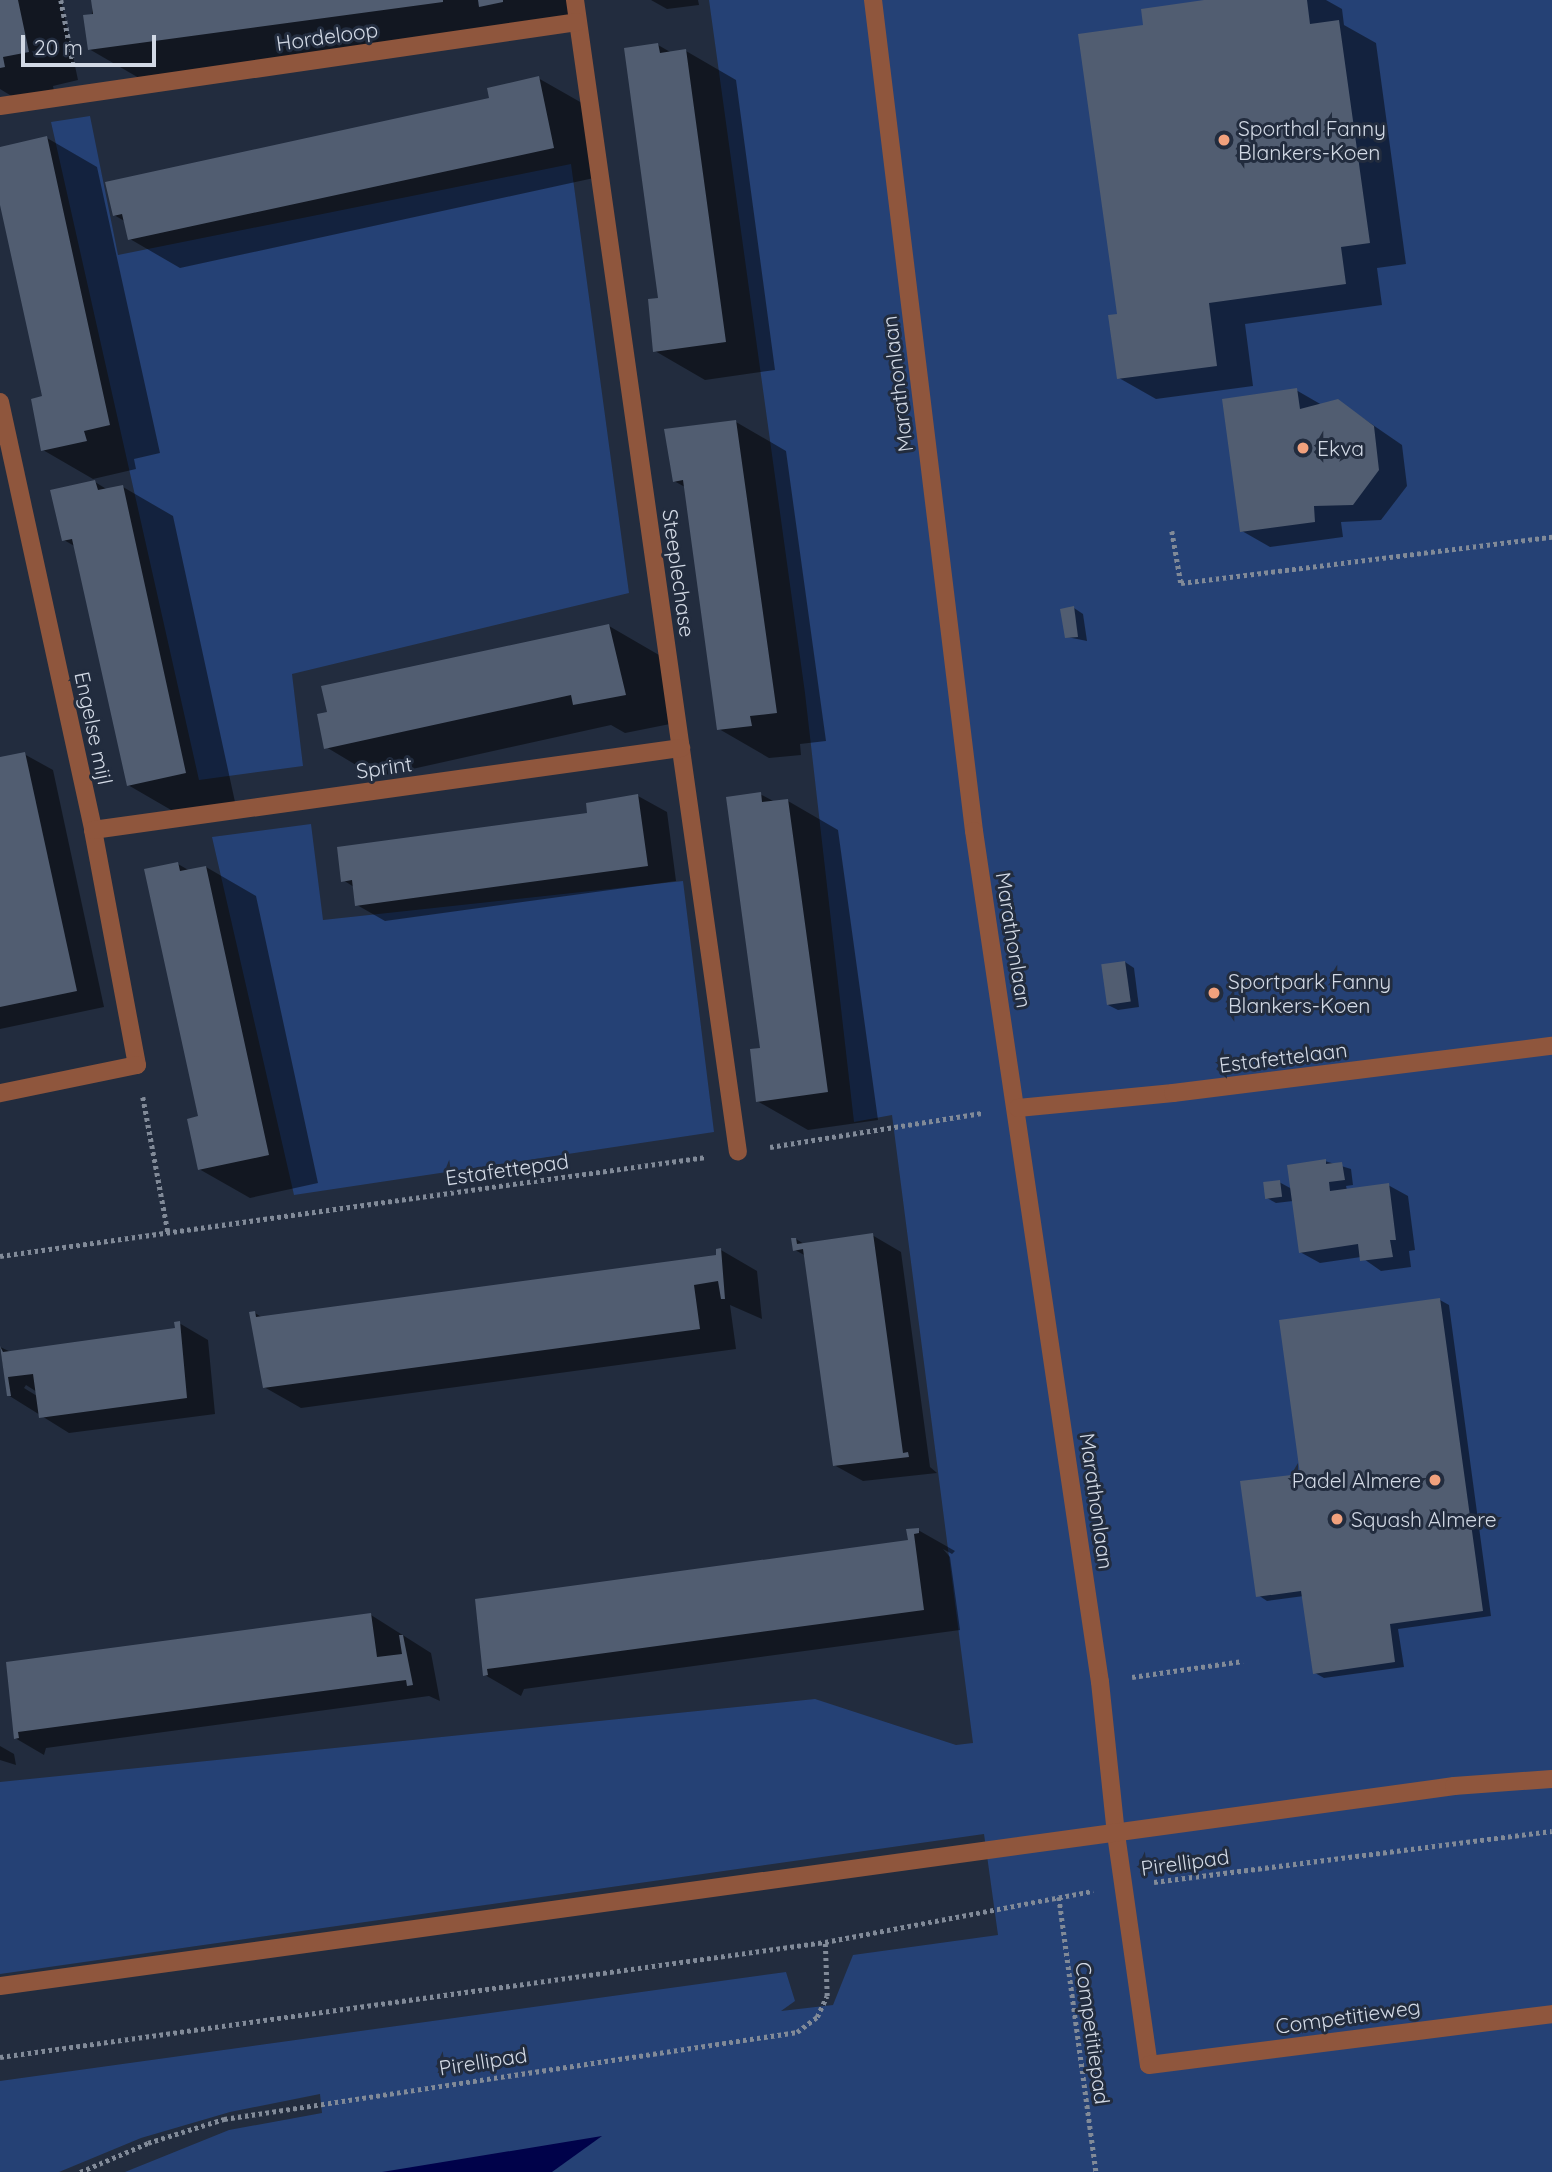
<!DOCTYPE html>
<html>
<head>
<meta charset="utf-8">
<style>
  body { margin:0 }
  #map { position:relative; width:1552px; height:2172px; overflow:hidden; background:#222c3e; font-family:Quicksand,sans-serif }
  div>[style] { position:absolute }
  .green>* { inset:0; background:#254175 }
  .water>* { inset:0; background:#00024a }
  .shadow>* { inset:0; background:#0007 }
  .building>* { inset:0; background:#515d71; transform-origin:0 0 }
  .path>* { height:4.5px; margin-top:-2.25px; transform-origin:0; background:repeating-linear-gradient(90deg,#818a98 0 3.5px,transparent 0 7px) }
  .minor>* { height:18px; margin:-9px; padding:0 9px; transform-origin:9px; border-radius:9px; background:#8f563d }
  .dots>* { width:19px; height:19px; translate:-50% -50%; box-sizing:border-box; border:4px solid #222c3e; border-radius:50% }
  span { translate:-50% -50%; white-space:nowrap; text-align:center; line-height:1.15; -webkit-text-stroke:6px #222c3e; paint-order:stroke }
  .street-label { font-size:21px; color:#d2d9e5 }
  .poi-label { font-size:21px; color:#d2d9e5 }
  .left { translate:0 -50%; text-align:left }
  .right { translate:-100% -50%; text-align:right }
  .scale { position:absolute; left:21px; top:35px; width:135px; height:32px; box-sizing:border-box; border:4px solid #d2d9e5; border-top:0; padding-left:9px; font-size:21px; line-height:24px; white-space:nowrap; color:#d2d9e5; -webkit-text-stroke:5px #222c3e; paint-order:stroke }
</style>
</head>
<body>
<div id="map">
  <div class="green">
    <div style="clip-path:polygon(709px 0,1552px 0,1552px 2172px,125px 2172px,229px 2130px,322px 2113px,320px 2094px,230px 2112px,141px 2138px,59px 2172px,0 2172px,0 2081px,786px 1972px,795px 2001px,781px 2011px,833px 2005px,853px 1955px,998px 1935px,984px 1834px,0 1974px,0 1782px,815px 1699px,956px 1745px,973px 1743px,892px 1115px,854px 1122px,805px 693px)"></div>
    <div style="clip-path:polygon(90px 116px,118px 255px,571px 164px,629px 593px,292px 674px,303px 766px,199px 780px,51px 122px)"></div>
    <div style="clip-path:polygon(311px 824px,323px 920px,683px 881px,714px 1132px,294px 1195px,212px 837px)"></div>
  </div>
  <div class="water">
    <div style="clip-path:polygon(602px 2136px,552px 2172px,382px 2172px)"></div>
  </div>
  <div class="shadow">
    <div style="clip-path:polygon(0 0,61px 0,78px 80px,53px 86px,55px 96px,23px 103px,0 89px)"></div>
    <div style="clip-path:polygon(93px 0,577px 0,581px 29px,139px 78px,89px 49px)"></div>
    <div style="clip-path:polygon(651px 0,698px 0,699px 5px,667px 9px)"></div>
    <div style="clip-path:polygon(1217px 0,1326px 0,1342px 9px,1344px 25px,1376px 43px,1406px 264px,1377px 268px,1382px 305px,1245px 324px,1253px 386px,1156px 399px,1119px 378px,1119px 316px,1145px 27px)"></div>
    <div style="clip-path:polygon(658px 45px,672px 53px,686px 51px,736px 80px,775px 370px,705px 380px,655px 351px,660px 299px)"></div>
    <div style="clip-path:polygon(538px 78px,589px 107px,603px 176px,180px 268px,130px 239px,126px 222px,114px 215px,491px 100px)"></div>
    <div style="clip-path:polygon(47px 138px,97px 167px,160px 453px,134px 459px,136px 469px,93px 479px,43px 450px,44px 398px,0 197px,0 149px)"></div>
    <div style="clip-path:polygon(1296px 390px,1322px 405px,1338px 401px,1402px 445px,1407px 486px,1381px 520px,1341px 522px,1343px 537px,1270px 547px,1242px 531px)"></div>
    <div style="clip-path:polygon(736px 422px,786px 451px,826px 741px,800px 744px,801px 755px,769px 758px,719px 729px,685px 487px,674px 481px)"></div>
    <div style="clip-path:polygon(95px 482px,108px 490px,123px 487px,173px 516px,235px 802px,178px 814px,128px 785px,76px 547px,64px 540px)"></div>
    <div style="clip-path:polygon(1074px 608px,1083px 614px,1087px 641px,1067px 637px)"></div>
    <div style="clip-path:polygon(609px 626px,659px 655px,675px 723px,625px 733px,611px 725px,376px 777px,326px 747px)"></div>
    <div style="clip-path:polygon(24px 754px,53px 770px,104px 1007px,0 1029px,0 759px)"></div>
    <div style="clip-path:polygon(760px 794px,775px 802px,788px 801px,838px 830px,878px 1120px,808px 1130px,757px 1101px,762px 1049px)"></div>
    <div style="clip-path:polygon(638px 796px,667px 812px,676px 881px,385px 921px,357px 905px,354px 887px,343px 880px,589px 815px)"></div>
    <div style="clip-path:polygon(178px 864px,190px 871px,206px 867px,256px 896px,318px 1183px,250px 1198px,199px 1169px,200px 1118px)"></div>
    <div style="clip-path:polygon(1125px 962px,1134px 968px,1139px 1007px,1118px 1010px,1108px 1005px)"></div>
    <div style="clip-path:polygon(1325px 1161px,1351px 1169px,1353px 1185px,1346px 1186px,1347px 1190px,1388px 1185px,1408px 1196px,1415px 1250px,1409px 1251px,1411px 1267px,1381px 1271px,1361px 1257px,1320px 1263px,1300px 1252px,1293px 1201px,1276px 1203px,1267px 1198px,1279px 1182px,1292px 1189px)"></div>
    <div style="clip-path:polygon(872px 1235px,901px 1252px,930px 1467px,937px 1473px,863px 1481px,834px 1465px,806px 1256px,795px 1250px,796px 1239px,804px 1244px)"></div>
    <div style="clip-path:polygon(721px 1250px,757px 1271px,762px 1319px,730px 1305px,736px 1349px,301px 1408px,264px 1387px,255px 1313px,263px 1318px,718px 1257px)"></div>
    <div style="clip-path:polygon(1440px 1300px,1449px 1305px,1491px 1616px,1398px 1629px,1404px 1667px,1324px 1678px,1315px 1673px,1304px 1596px,1267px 1601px,1258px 1595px,1302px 1475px)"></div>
    <div style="clip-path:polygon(evenodd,179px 1323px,208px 1340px,215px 1414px,69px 1433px,8px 1395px,0 1347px,11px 1352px,177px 1330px,179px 1323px,26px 1385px,37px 1392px,37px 1396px,24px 1388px,26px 1385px)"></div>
    <div style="clip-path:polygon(918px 1530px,955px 1551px,952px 1554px,943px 1549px,950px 1557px,960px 1630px,524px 1689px,521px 1696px,485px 1675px,477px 1601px,910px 1542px,908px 1531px)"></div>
    <div style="clip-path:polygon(371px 1615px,431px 1653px,440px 1701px,429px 1696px,46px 1748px,44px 1755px,15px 1738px,8px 1664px)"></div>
    <div style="clip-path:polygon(0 1746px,14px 1754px,16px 1765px,0 1760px)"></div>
  </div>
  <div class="building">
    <div style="clip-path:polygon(0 0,18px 0,29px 52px,3px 57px,5px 67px,0 68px)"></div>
    <div style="clip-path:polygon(91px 0,443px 0,443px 2px,88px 50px,83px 15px,93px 14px)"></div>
    <div style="clip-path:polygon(478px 0,503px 0,503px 2px,479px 7px)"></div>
    <div style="clip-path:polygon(1204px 0,1307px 0,1310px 24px,1339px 20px,1370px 243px,1341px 247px,1346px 284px,1209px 303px,1217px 366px,1117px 379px,1108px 315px,1117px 314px,1078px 34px,1143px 25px,1141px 9px)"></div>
    <div style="clip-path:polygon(658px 43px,660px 53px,686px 49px,726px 342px,653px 352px,648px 299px,658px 298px,624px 48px)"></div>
    <div style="clip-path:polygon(539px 76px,554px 148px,128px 240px,122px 214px,113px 216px,105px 182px,489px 98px,487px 88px)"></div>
    <div style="clip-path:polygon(47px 136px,110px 425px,84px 431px,87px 441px,41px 451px,31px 399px,42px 396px,0 205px,0 147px)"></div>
    <div style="clip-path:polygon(1297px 388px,1300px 409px,1338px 399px,1374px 426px,1379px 470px,1353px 505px,1314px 506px,1315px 522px,1240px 532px,1222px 399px)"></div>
    <div style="clip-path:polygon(736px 420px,777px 713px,750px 716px,752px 726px,717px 730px,683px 480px,673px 482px,664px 429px)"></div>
    <div style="clip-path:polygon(95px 480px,98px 490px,123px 485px,186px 773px,127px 786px,72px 539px,62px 541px,50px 490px)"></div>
    <div style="clip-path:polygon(1074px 606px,1078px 637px,1065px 638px,1060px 609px)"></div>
    <div style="clip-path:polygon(609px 624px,626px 695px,573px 705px,571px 695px,324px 749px,317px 714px,327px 712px,321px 686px)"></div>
    <div style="clip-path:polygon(25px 752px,77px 991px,0 1007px,0 757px)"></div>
    <div style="clip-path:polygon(761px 792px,762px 802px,788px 799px,828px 1092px,756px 1102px,750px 1049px,760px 1048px,726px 797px)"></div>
    <div style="clip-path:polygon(638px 794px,648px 866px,355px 906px,352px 880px,341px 882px,337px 847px,587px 813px,586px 803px)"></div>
    <div style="clip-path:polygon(178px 862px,180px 871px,206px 866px,269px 1155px,198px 1170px,187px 1119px,198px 1116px,144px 869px)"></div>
    <div style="left:1125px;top:961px;width:41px;height:24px;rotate:82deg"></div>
    <div style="clip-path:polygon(1326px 1159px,1326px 1164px,1342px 1162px,1345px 1180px,1329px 1182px,1330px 1191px,1389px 1183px,1396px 1240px,1390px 1240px,1393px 1257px,1360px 1261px,1358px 1244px,1299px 1253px,1287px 1165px)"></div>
    <div style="left:1280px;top:1180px;width:17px;height:17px;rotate:83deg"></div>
    <div style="clip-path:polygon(873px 1233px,903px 1453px,908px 1452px,909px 1457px,833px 1466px,803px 1249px,793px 1251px,791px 1238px,796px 1238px,797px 1244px)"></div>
    <div style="clip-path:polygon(721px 1248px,725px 1299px,721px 1299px,718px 1281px,694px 1285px,700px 1329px,263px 1388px,249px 1312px,255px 1311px,256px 1317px,716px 1255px,716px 1249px)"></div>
    <div style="clip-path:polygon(1440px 1298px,1483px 1611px,1390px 1624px,1395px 1662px,1313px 1674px,1301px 1591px,1256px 1597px,1240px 1481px,1300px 1474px,1279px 1320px)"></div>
    <div style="clip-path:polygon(180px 1321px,187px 1398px,39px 1418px,33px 1374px,8px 1377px,11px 1396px,7px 1396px,0 1346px,3px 1352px,175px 1328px,174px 1322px)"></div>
    <div style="clip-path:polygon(919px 1528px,919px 1533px,914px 1534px,924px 1610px,487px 1669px,488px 1675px,483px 1676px,475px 1599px,908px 1540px,906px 1529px)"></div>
    <div style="clip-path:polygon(371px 1613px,377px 1657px,402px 1654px,399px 1635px,403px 1635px,413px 1685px,407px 1686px,406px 1680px,18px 1732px,19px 1738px,14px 1739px,6px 1662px)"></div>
  </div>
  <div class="path">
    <div style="left:61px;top:0;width:64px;rotate:79.2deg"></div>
    <div style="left:1172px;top:531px;width:53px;rotate:80.2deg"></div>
    <div style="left:1181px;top:583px;width:374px;rotate:-7.1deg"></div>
    <div style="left:143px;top:1097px;width:137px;rotate:79.5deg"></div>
    <div style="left:770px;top:1147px;width:216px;rotate:-9.1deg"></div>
    <div style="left:0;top:1256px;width:713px;rotate:-7.98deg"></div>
    <div style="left:1132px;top:1677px;width:112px;rotate:-8.2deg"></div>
    <div style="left:1154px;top:1882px;width:401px;rotate:-7.3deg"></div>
    <div style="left:1059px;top:1897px;width:277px;rotate:82.3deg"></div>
    <div style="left:0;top:2057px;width:833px;rotate:-7.94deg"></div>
    <div style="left:825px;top:1942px;width:273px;rotate:-10.8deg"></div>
    <div style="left:80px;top:2172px;width:74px;rotate:-23.1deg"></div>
    <div style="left:148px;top:2143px;width:80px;rotate:-17.5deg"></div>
    <div style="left:224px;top:2119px;width:580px;rotate:-8.63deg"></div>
    <div style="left:797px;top:2032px;width:25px;rotate:-37deg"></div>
    <div style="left:817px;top:2017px;width:23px;rotate:-65deg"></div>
    <div style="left:827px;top:1996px;width:54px;rotate:-92.1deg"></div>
  </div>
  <div class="minor">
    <div style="left:575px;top:0;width:1163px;rotate:81.95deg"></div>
    <div style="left:873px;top:0;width:837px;rotate:83.07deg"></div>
    <div style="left:974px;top:831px;width:860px;rotate:81.58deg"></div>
    <div style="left:1100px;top:1682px;width:153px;rotate:84deg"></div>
    <div style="left:1116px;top:1834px;width:233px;rotate:81.9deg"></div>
    <div style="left:1149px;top:2065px;width:406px;rotate:-7.2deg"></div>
    <div style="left:0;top:106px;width:583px;rotate:-8.28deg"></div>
    <div style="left:0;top:402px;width:438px;rotate:77.7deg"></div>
    <div style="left:93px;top:830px;width:239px;rotate:79.4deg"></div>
    <div style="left:137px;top:1065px;width:140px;rotate:168.4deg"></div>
    <div style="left:93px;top:830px;width:594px;rotate:-7.94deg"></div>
    <div style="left:1018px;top:1108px;width:156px;rotate:-5.5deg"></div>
    <div style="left:1173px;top:1093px;width:382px;rotate:-7.1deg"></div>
    <div style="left:0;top:1986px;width:1468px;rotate:-7.83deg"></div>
    <div style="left:1454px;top:1786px;width:98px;rotate:-4.1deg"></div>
  </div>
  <div class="dots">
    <div style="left:1224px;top:140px;background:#f1a17d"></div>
    <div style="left:1303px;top:448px;background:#f1a17d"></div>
    <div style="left:1214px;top:993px;background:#f1a17d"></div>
    <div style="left:1435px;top:1480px;background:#f1a17d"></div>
    <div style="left:1337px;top:1519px;background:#f1a17d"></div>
  </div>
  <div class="street-label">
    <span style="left:327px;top:36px;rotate:-8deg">Hordeloop</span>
    <span style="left:897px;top:384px;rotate:-97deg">Marathonlaan</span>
    <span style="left:679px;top:573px;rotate:82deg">Steeplechase</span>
    <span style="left:94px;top:728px;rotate:78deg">Engelse mijl</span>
    <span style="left:384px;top:767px;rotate:-8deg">Sprint</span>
    <span style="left:1014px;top:940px;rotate:81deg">Marathonlaan</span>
    <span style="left:1283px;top:1057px;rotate:-7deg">Estafettelaan</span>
    <span style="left:507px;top:1169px;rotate:-8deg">Estafettepad</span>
    <span style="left:1097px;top:1501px;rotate:82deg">Marathonlaan</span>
    <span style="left:1185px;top:1862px;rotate:-8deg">Pirellipad</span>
    <span style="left:1348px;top:2016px;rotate:-8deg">Competitieweg</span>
    <span style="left:1093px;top:2033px;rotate:82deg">Competitiepad</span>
    <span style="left:483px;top:2061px;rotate:-9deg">Pirellipad</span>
  </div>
  <div class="poi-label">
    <span class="left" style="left:1238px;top:140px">Sporthal Fanny<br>Blankers-Koen</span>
    <span class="left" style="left:1317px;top:448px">Ekva</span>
    <span class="left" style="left:1228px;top:993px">Sportpark Fanny<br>Blankers-Koen</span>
    <span class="right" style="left:1421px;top:1480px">Padel Almere</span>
    <span class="left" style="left:1351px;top:1519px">Squash Almere</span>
  </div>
  <div class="scale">20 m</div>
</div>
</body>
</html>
